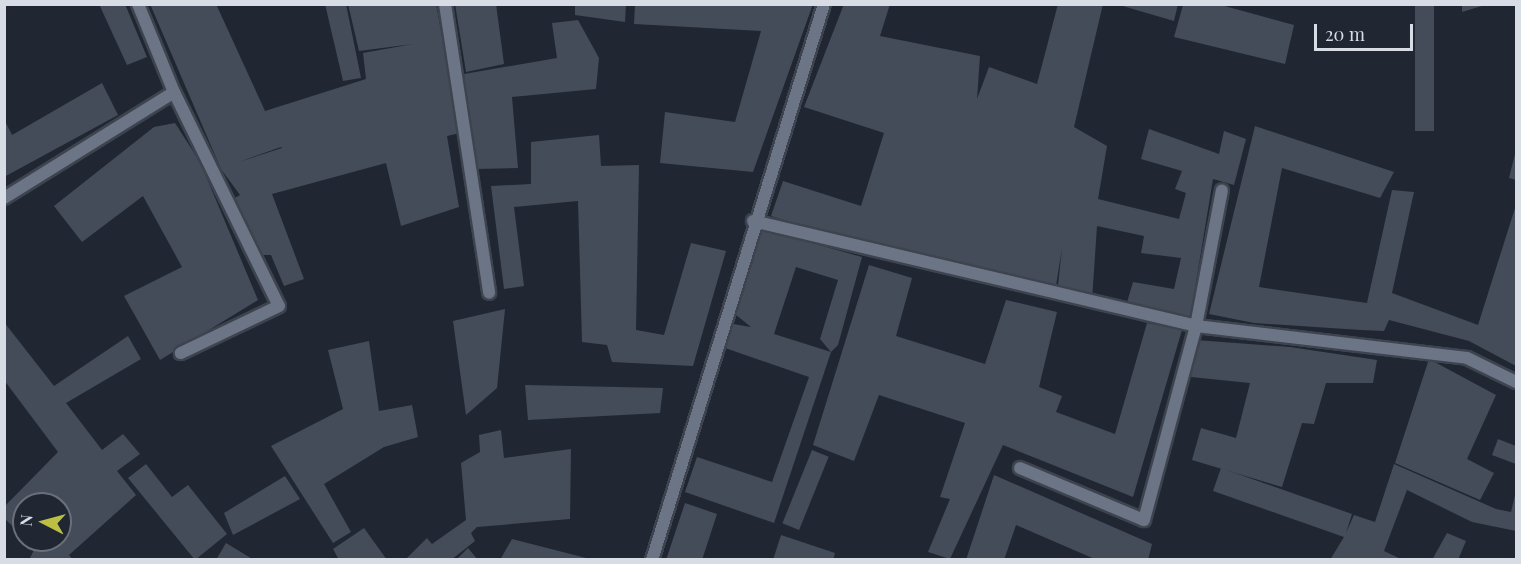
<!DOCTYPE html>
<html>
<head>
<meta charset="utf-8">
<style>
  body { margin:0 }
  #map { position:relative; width:1521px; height:564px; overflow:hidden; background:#202733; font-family:"Playfair Display",serif }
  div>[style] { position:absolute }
  .building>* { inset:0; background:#444c59; transform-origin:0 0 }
  .roads { filter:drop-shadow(2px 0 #3d444f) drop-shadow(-2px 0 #3d444f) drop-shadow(0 2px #3d444f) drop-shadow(0 -2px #3d444f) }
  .street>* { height:12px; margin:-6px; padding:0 6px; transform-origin:6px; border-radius:6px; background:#6b7585 }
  span { translate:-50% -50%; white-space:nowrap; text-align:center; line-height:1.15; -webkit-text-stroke:4.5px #202733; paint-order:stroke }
  .frame { position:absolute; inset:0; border:6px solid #d8dce5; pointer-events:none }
  .north { position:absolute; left:12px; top:492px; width:60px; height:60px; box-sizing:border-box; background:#202733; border:2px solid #6a6f7a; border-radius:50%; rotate:276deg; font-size:16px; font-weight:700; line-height:24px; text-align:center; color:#d8dce5 }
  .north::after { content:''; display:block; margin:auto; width:21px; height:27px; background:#bbc045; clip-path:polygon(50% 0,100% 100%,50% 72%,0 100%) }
  .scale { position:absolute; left:1314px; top:24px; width:99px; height:27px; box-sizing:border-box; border:3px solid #d8dce5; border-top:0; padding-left:8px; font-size:18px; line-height:21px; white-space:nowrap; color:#d8dce5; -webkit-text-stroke:4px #202733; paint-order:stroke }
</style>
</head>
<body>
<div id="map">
  <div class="building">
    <div style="clip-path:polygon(99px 4px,125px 4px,147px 57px,127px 65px)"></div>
    <div style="clip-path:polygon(evenodd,150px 4px,216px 4px,265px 111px,366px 79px,363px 53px,413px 44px,359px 51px,348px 4px,436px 4px,460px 133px,447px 136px,459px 207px,401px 226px,386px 163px,272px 194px,304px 279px,284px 286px,271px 255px,260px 255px,231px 200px,240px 195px,221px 169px,150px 4px,281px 147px,282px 148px,239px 162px,250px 158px,281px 147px)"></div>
    <div style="clip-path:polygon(325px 4px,346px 4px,361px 78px,343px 81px)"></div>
    <div style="clip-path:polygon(455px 4px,496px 4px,504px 64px,466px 72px)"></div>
    <div style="clip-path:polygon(575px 4px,626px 4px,625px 22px,575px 15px)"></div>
    <div style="clip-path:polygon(635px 4px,813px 4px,753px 172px,660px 163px,665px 112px,735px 122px,761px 31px,634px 24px)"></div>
    <div style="clip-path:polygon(844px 4px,890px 4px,880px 36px,980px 56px,977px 99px,989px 67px,1037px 84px,1058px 4px,1103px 4px,1074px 127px,1107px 146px,1098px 199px,1179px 219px,1186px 193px,1175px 189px,1182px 171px,1141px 159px,1149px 129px,1219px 154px,1224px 131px,1246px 139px,1234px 185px,1213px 179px,1190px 319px,1126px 306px,1133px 282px,1174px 289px,1181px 258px,1141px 253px,1144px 236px,1097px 226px,1092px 300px,1057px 295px,1062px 248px,1056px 286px,881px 244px,879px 250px,771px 216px,783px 181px,861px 206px,884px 133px,804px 107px)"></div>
    <div style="clip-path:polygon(1116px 4px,1178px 4px,1174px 21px)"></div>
    <div style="left:1415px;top:4px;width:19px;height:127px"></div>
    <div style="clip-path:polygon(1462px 4px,1488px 4px,1462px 12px)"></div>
    <div style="clip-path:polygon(1183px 5px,1221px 5px,1294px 25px,1285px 64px,1174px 37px)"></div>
    <div style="clip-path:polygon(578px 20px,599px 58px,596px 89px,512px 97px,518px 168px,476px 169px,464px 74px,557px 58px,552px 23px)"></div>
    <div style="clip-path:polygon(102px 83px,118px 115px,4px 177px,4px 119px,12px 135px)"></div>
    <div style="clip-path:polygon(175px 123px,200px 162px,258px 300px,160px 360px,124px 296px,182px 267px,143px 196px,82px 242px,54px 206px,154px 127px)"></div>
    <div style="clip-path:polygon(1255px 126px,1394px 172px,1380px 198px,1282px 168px,1259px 287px,1367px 303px,1392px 190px,1414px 192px,1392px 293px,1478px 325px,1516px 205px,1516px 366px,1469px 341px,1389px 320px,1384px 331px,1361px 330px,1254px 323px,1209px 314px)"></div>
    <div style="clip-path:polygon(599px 135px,601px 166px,639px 165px,636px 330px,664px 335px,691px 243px,726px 251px,693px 366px,612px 362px,607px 345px,582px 342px,578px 201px,514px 207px,524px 286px,504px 289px,491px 186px,531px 184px,531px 142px)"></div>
    <div style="clip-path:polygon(1516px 150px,1516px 180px,1509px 178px)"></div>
    <div style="clip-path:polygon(758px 228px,862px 257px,838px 345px,831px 352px,820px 339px,838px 280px,796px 267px,774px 334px,831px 352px,774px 523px,685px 492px,697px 457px,772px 482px,809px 377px,725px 348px,733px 324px,751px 327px,730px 310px)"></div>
    <div style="clip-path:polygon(869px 265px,912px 278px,896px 336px,985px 364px,1006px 300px,1057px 312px,1039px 387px,1062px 396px,1056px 412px,1115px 434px,1147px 323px,1182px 330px,1133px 497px,1003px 445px,950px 559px,928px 552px,950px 499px,940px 497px,965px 423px,879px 395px,854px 461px,813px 445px)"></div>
    <div style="clip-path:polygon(505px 309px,497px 388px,466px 415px,453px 321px)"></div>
    <div style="clip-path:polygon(4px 322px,54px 386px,128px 336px,141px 359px,66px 403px,102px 450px,123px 434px,140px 454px,117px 471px,136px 495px,69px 555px,73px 560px,29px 560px,35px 548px,27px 540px,60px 540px,60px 504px,24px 504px,24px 537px,4px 518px,4px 507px,58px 452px,4px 380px)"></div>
    <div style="clip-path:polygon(1196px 340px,1290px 347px,1377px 360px,1373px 383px,1326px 383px,1314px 424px,1302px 423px,1282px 487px,1192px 460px,1201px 428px,1236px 438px,1250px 383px,1191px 377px)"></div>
    <div style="clip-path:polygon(369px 341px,379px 411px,412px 405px,418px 437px,384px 447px,324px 484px,351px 532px,333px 543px,271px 446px,343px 409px,328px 350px)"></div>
    <div style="clip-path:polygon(1429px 359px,1496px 395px,1467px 459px,1494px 473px,1480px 500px,1395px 463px)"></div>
    <div style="clip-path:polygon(525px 385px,663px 388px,660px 413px,528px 420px)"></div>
    <div style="clip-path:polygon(501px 430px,504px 458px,571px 449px,570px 519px,477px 527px,471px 533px,475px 541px,451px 560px,405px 560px,427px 538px,432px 544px,466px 520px,461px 463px,480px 452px,479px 435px)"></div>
    <div style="clip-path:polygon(1498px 439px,1516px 446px,1516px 464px,1492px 455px)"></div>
    <div style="left:812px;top:450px;width:18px;height:79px;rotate:22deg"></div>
    <div style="clip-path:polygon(146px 464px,172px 497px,188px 485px,227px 534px,195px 560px,128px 478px)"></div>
    <div style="clip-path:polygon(1394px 464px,1496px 509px,1511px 512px,1516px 491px,1516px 531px,1472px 522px,1407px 490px,1384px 551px,1403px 560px,1330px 560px,1344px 537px,1213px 491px,1221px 468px,1352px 514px,1346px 533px,1354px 515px,1375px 522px)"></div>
    <div style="clip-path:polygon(994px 475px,1152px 544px,1148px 560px,1097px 560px,1016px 525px,1004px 560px,966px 560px)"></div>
    <div style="clip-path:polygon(285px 476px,300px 499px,233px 535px,224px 513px)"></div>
    <div style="clip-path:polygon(685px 503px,717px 514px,702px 560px,666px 560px)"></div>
    <div style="clip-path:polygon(364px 528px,387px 560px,339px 560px,333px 549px)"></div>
    <div style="clip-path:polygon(1447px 533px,1466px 541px,1458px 560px,1432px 560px)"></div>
    <div style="clip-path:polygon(781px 535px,835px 553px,833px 560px,773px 560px)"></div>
    <div style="clip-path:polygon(512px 539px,590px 559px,589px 560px,500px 560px)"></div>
    <div style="clip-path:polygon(226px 543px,254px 560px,216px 560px)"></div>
    <div style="clip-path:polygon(468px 548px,478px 560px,456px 560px)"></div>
  </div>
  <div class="roads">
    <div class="street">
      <div style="left:138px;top:4px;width:95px;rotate:67.8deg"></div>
      <div style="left:174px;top:92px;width:238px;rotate:63.9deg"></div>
      <div style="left:279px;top:306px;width:109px;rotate:154.4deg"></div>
      <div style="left:445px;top:4px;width:292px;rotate:81.3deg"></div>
      <div style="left:4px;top:198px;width:200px;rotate:-31.9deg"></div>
      <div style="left:753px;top:221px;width:455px;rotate:13.3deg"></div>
      <div style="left:1196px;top:326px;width:273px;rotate:6.7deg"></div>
      <div style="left:1467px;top:358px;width:55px;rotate:26.1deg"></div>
      <div style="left:1020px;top:468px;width:134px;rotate:22.8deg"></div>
      <div style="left:1144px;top:520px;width:201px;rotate:-75deg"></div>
      <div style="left:1196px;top:326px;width:138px;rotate:-79.2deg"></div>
      <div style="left:652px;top:560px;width:582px;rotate:-72.81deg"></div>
    </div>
  </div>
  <div class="frame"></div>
  <div class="north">N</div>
  <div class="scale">20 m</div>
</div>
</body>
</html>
